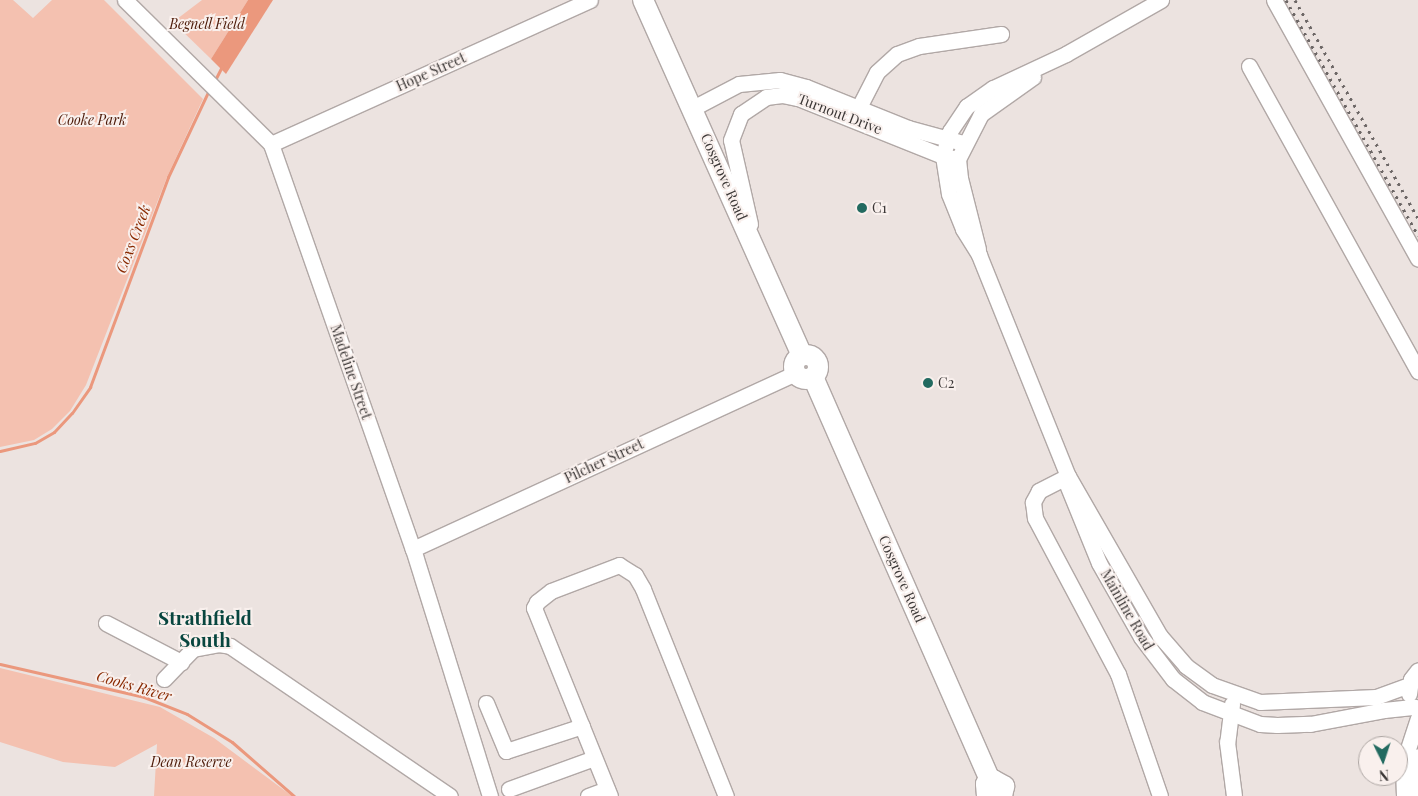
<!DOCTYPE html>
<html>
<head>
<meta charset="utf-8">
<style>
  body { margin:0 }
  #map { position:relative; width:1418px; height:796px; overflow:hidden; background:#ece3e0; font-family:"Playfair Display",serif }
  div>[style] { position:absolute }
  .green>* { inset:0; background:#f4c1b0 }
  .water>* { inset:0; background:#eb987d }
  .stream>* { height:3px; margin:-1.5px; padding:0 1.5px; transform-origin:1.5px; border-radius:1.5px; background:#eb987d }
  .roads { filter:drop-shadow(1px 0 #b1a8a6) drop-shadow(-1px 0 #b1a8a6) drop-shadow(0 1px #b1a8a6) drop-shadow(0 -1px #b1a8a6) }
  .minor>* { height:15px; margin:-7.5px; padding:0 7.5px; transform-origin:7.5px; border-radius:7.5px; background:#fff }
  .major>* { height:20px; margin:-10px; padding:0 10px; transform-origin:10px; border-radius:10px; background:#fff }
  .major>.ring { margin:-10px; padding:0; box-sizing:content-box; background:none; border:20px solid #fff; border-radius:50% }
  .rail>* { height:3px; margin-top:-1.5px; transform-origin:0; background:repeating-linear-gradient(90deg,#6d6766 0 2.5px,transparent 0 7.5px) }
  .dots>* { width:14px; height:14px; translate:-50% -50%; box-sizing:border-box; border:2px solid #f9f0ed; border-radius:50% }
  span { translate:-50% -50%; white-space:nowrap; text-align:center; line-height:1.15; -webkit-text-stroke:4px #f9f0ed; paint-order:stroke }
  .park-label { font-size:14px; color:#4c1907; font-style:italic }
  .street-label { font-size:14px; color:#3a3635 }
  .poi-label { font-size:14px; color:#3a3635 }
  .left { translate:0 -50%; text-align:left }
  .water-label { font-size:15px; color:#892900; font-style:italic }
  .district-label { font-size:19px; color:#08463f; font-weight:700 }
  .north { position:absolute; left:1358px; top:736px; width:50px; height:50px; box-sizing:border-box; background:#f9f0ed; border:1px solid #ada6a3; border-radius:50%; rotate:176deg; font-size:14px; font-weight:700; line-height:20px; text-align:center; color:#3a3635 }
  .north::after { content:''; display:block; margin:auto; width:18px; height:22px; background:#226a60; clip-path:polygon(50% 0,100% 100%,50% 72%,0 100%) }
</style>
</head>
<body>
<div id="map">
  <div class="green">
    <div style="clip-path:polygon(0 0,13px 0,33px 18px,52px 0,104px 0,203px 99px,167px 177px,86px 385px,70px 411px,52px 429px,34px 440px,0 447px)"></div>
    <div style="clip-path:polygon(202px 0,248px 0,211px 59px,173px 22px)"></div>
    <div style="clip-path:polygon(0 668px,160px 707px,214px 738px,292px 796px,154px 796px,157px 744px,115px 767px,63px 762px,0 742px)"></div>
  </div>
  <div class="water">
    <div style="clip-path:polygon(248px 0,273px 0,226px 74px,211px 59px)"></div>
  </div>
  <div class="stream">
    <div style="left:215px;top:80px;width:16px;rotate:-63deg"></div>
    <div style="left:0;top:451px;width:36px;rotate:-13deg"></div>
    <div style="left:35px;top:443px;width:22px;rotate:-30deg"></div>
    <div style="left:54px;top:432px;width:26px;rotate:-47deg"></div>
    <div style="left:72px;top:413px;width:32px;rotate:-55deg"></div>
    <div style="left:90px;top:387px;width:224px;rotate:-69.6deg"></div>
    <div style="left:168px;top:177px;width:96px;rotate:-64.8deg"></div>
    <div style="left:0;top:664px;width:148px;rotate:12.9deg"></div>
    <div style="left:144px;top:697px;width:46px;rotate:21.6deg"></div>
    <div style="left:187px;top:714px;width:53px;rotate:31.9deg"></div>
    <div style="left:232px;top:742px;width:82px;rotate:41.1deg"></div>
  </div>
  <div class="roads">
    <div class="minor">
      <div style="left:125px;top:0;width:205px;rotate:44.6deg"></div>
      <div style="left:271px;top:144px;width:429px;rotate:70.7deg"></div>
      <div style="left:413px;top:549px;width:259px;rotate:72.7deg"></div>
      <div style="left:1161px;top:0;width:109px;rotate:150.4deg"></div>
      <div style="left:1066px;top:54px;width:81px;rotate:155deg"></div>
      <div style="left:993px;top:88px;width:32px;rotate:145deg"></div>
      <div style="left:967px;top:106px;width:30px;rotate:124deg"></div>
      <div style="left:950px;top:131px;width:26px;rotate:106deg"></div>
      <div style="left:943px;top:156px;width:38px;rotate:81deg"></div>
      <div style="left:949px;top:194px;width:38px;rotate:68deg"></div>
      <div style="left:963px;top:229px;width:31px;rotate:58deg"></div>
      <div style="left:979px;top:255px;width:238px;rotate:68.1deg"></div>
      <div style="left:1068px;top:476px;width:185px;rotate:60.1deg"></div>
      <div style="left:1160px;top:636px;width:40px;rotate:49deg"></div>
      <div style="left:1186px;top:666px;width:32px;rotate:36deg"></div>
      <div style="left:1212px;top:685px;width:51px;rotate:19.5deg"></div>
      <div style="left:1260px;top:702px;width:116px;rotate:-2.5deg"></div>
      <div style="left:1376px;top:697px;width:35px;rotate:-20deg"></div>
      <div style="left:1274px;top:0;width:296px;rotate:60.9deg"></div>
      <div style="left:1249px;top:66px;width:349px;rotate:61deg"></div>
      <div style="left:693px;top:108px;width:52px;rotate:-27.6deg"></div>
      <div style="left:739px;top:84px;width:41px;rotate:-5.6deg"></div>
      <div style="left:780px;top:80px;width:27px;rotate:15deg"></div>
      <div style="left:806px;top:87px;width:110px;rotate:21.9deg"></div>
      <div style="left:908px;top:128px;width:57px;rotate:15.3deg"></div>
      <div style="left:855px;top:115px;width:48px;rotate:-62.9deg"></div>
      <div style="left:877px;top:72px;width:27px;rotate:-42deg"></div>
      <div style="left:897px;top:54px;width:23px;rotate:-20deg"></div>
      <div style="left:919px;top:46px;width:83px;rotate:-8.3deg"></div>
      <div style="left:271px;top:144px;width:350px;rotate:-24.3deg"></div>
      <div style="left:750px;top:224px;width:86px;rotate:-102.7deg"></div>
      <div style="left:731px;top:140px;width:28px;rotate:-69deg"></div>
      <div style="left:741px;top:114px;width:30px;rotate:-34deg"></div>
      <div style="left:766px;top:97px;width:16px;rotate:-7deg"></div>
      <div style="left:782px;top:95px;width:16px;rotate:11deg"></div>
      <div style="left:798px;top:98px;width:156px;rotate:21.8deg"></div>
      <div style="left:943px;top:156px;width:15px;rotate:11deg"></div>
      <div style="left:978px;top:249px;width:73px;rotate:-104.2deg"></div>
      <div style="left:960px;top:178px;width:19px;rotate:-96deg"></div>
      <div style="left:958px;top:159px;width:51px;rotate:-62.9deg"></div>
      <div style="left:981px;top:114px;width:64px;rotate:-35.4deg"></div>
      <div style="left:1068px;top:476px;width:33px;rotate:153deg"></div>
      <div style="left:1039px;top:491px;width:13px;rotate:119deg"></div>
      <div style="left:1033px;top:502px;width:16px;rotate:83deg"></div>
      <div style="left:1035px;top:518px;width:177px;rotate:62deg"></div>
      <div style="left:1118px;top:674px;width:129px;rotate:71deg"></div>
      <div style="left:1066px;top:482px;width:87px;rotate:67.8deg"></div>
      <div style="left:1099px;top:563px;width:85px;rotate:60.4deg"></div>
      <div style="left:1141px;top:637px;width:53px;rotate:52.7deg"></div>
      <div style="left:1173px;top:679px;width:37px;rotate:38deg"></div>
      <div style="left:1202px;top:702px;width:62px;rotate:20.8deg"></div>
      <div style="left:1260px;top:724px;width:17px;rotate:3deg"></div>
      <div style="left:1277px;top:725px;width:33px;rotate:-2deg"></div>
      <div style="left:1310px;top:724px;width:75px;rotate:-10.7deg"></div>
      <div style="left:1384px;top:710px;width:31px;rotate:-6deg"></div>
      <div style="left:413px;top:549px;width:421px;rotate:-24.7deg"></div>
      <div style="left:106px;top:623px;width:85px;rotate:27.5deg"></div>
      <div style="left:164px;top:679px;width:42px;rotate:-46deg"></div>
      <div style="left:193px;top:649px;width:26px;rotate:-11deg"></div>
      <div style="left:219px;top:644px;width:11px;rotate:10deg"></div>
      <div style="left:230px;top:646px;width:266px;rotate:34.3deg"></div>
      <div style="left:1409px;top:694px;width:15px;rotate:-82deg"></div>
      <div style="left:1411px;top:679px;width:11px;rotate:-52deg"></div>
      <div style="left:486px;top:703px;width:52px;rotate:67.4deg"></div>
      <div style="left:506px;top:751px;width:80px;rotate:-18.2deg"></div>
      <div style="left:1232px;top:704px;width:38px;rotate:97deg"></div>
      <div style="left:1227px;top:742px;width:54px;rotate:82.6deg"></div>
      <div style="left:509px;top:789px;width:90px;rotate:-20deg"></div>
      <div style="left:588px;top:796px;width:20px;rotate:-20deg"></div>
      <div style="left:610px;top:796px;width:203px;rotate:-112deg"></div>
      <div style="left:534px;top:608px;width:7px;rotate:-63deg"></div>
      <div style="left:537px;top:602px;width:18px;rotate:-38deg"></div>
      <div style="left:551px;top:591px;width:73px;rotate:-20.9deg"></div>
      <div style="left:619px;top:565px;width:19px;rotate:32deg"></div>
      <div style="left:635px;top:575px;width:16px;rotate:60deg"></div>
      <div style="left:643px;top:589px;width:223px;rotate:68.2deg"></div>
      <div style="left:1404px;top:796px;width:32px;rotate:-92deg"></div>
      <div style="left:1403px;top:764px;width:48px;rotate:-71.9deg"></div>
      <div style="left:1414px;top:796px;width:40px;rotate:-84.3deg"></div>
    </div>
    <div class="major">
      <div style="left:643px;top:0;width:389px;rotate:65.9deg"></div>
      <div class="ring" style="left:794px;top:355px;width:4px;height:4px"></div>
      <div style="left:813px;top:377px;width:441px;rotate:66.3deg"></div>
      <div style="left:987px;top:796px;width:12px;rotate:-95deg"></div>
      <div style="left:986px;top:784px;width:8px;rotate:-30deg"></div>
      <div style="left:993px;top:780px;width:13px;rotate:29deg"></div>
      <div style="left:1004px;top:786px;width:10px;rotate:101deg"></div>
    </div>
  </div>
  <div class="rail">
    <div style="left:1286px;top:0;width:270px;rotate:60.7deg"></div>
    <div style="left:1295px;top:0;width:250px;rotate:60.6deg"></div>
  </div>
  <div class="dots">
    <div style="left:862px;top:208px;background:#226a60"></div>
    <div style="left:928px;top:383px;background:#226a60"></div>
  </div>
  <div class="park-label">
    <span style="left:207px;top:24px">Begnell Field</span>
    <span style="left:92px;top:120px">Cooke Park</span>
    <span style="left:191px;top:762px">Dean Reserve</span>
  </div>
  <div class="street-label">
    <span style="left:431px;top:72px;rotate:-24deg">Hope Street</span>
    <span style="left:840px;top:114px;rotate:21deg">Turnout Drive</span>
    <span style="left:724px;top:177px;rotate:66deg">Cosgrove Road</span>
    <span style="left:351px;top:372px;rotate:71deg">Madeline Street</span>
    <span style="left:604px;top:461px;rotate:-25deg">Pilcher Street</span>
    <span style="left:902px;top:579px;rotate:66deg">Cosgrove Road</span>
    <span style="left:1127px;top:610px;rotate:60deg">Mainline Road</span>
  </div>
  <div class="poi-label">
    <span class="left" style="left:872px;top:208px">C1</span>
    <span class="left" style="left:938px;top:383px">C2</span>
  </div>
  <div class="water-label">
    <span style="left:133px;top:239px;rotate:-69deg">Coxs Creek</span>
    <span style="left:134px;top:686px;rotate:16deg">Cooks River</span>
  </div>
  <div class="district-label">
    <span style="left:205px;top:629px">Strathfield<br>South</span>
  </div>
  <div class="north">N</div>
</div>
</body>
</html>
